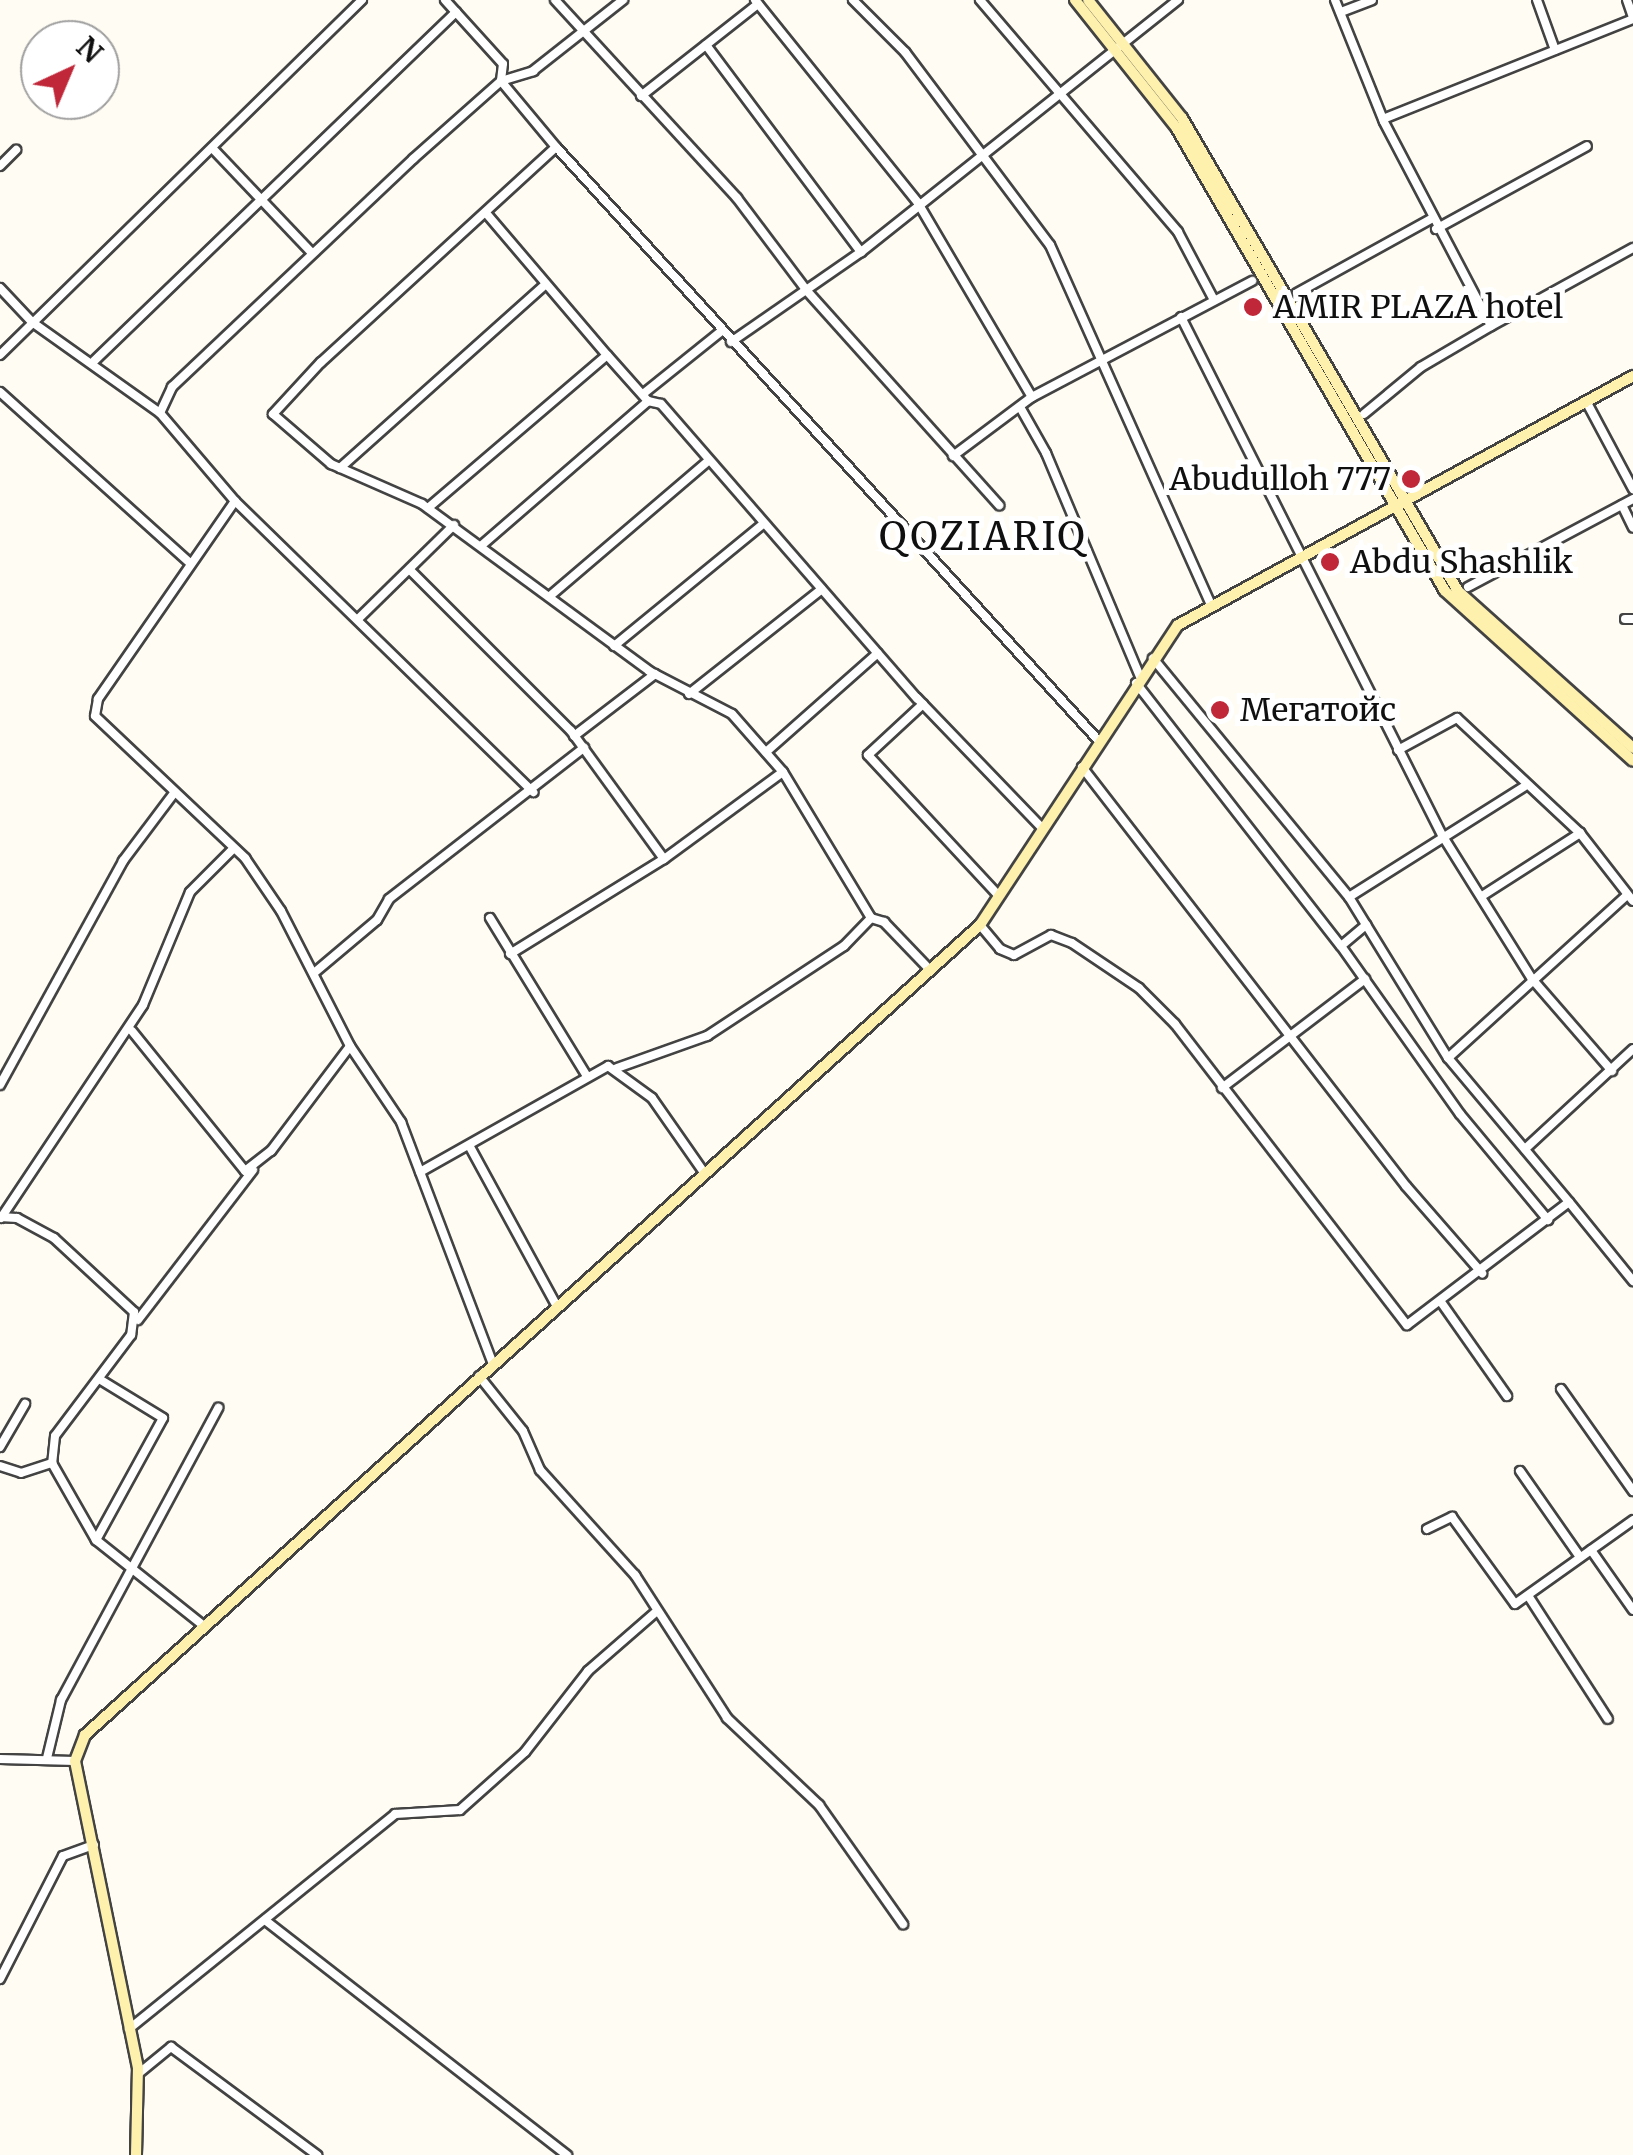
<!DOCTYPE html>
<html>
<head>
<meta charset="utf-8">
<style>
  body { margin:0 }
  #map { position:relative; width:1633px; height:2155px; overflow:hidden; background:#fffcf3; font-family:Merriweather,serif }
  div>[style] { position:absolute }
  .roads { filter:drop-shadow(2px 0 #434343) drop-shadow(-2px 0 #434343) drop-shadow(0 2px #434343) drop-shadow(0 -2px #434343) }
  .minor>* { height:8px; margin:-4px; padding:0 4px; transform-origin:4px; border-radius:4px; background:#fff }
  .secondary>* { height:10px; margin:-5px; padding:0 5px; transform-origin:5px; border-radius:5px; background:#fef1ae }
  .dots>* { width:28px; height:28px; translate:-50% -50%; box-sizing:border-box; border:5px solid #fff; border-radius:50% }
  span { translate:-50% -50%; white-space:nowrap; text-align:center; line-height:1.15; -webkit-text-stroke:10px #fff; paint-order:stroke }
  .poi-label { font-size:32px; color:#101010 }
  .left { translate:0 -50%; text-align:left }
  .right { translate:-100% -50%; text-align:right }
  .quarter-label { font-size:38px; color:#101010; letter-spacing:2.5px }
  .north { position:absolute; left:20px; top:20px; width:100px; height:100px; box-sizing:border-box; background:#fff; border:2px solid #9f9f9f; border-radius:50%; rotate:44deg; font-size:28px; font-weight:700; line-height:40px; text-align:center; color:#101010 }
  .north::after { content:''; display:block; margin:auto; width:35px; height:45px; background:#c02738; clip-path:polygon(50% 0,100% 100%,50% 72%,0 100%) }
</style>
</head>
<body>
<div id="map">
  <div class="roads">
    <div class="minor">
      <div style="left:445px;top:0;width:86px;rotate:47.8deg"></div>
      <div style="left:503px;top:64px;width:17px;rotate:97deg"></div>
      <div style="left:501px;top:81px;width:86px;rotate:50.2deg"></div>
      <div style="left:556px;top:147px;width:803px;rotate:47.57deg"></div>
      <div style="left:555px;top:0;width:269px;rotate:47.4deg"></div>
      <div style="left:737px;top:198px;width:116px;rotate:53deg"></div>
      <div style="left:807px;top:291px;width:288px;rotate:48.1deg"></div>
      <div style="left:755px;top:0;width:260px;rotate:51.2deg"></div>
      <div style="left:918px;top:203px;width:225px;rotate:59.6deg"></div>
      <div style="left:853px;top:0;width:74px;rotate:45deg"></div>
      <div style="left:905px;top:52px;width:241px;rotate:53.1deg"></div>
      <div style="left:1050px;top:245px;width:391px;rotate:65.9deg"></div>
      <div style="left:980px;top:0;width:305px;rotate:49.5deg"></div>
      <div style="left:1178px;top:232px;width:77px;rotate:62.1deg"></div>
      <div style="left:1335px;top:0;width:131px;rotate:68.1deg"></div>
      <div style="left:1384px;top:122px;width:230px;rotate:62.3deg"></div>
      <div style="left:1491px;top:326px;width:162px;rotate:-28.8deg"></div>
      <div style="left:1537px;top:0;width:53px;rotate:70.2deg"></div>
      <div style="left:1627px;top:0;width:18px;rotate:71deg"></div>
      <div style="left:1341px;top:12px;width:33px;rotate:-21deg"></div>
      <div style="left:706px;top:45px;width:259px;rotate:53.2deg"></div>
      <div style="left:641px;top:96px;width:149px;rotate:-38.2deg"></div>
      <div style="left:1383px;top:119px;width:269px;rotate:-21.8deg"></div>
      <div style="left:556px;top:147px;width:319px;rotate:137.5deg"></div>
      <div style="left:321px;top:362px;width:71px;rotate:132.7deg"></div>
      <div style="left:273px;top:414px;width:77px;rotate:40.8deg"></div>
      <div style="left:331px;top:464px;width:99px;rotate:23.7deg"></div>
      <div style="left:422px;top:504px;width:282px;rotate:36.3deg"></div>
      <div style="left:649px;top:671px;width:93px;rotate:27.4deg"></div>
      <div style="left:732px;top:714px;width:77px;rotate:48.7deg"></div>
      <div style="left:783px;top:772px;width:170px;rotate:58.9deg"></div>
      <div style="left:871px;top:918px;width:14px;rotate:17deg"></div>
      <div style="left:884px;top:922px;width:65px;rotate:46.2deg"></div>
      <div style="left:213px;top:149px;width:144px;rotate:46.4deg"></div>
      <div style="left:0;top:166px;width:23px;rotate:-45deg"></div>
      <div style="left:486px;top:213px;width:187px;rotate:49.6deg"></div>
      <div style="left:607px;top:355px;width:62px;rotate:48.3deg"></div>
      <div style="left:648px;top:401px;width:13px;rotate:13deg"></div>
      <div style="left:661px;top:404px;width:390px;rotate:49deg"></div>
      <div style="left:917px;top:698px;width:179px;rotate:46.1deg"></div>
      <div style="left:1436px;top:229px;width:172px;rotate:-28.8deg"></div>
      <div style="left:0;top:288px;width:47px;rotate:46.7deg"></div>
      <div style="left:32px;top:322px;width:157px;rotate:35.4deg"></div>
      <div style="left:160px;top:413px;width:116px;rotate:49.6deg"></div>
      <div style="left:235px;top:501px;width:417px;rotate:44.3deg"></div>
      <div style="left:1297px;top:293px;width:153px;rotate:-28.9deg"></div>
      <div style="left:1181px;top:317px;width:580px;rotate:63.26deg"></div>
      <div style="left:1442px;top:835px;width:170px;rotate:58deg"></div>
      <div style="left:1532px;top:979px;width:122px;rotate:49deg"></div>
      <div style="left:731px;top:342px;width:158px;rotate:-34.7deg"></div>
      <div style="left:861px;top:252px;width:405px;rotate:-38.5deg"></div>
      <div style="left:0;top:355px;width:507px;rotate:-44.44deg"></div>
      <div style="left:94px;top:361px;width:503px;rotate:-43.95deg"></div>
      <div style="left:0;top:392px;width:253px;rotate:42deg"></div>
      <div style="left:643px;top:394px;width:102px;rotate:-38.7deg"></div>
      <div style="left:1586px;top:401px;width:100px;rotate:61.9deg"></div>
      <div style="left:1020px;top:407px;width:53px;rotate:60.5deg"></div>
      <div style="left:1046px;top:453px;width:243px;rotate:67.2deg"></div>
      <div style="left:160px;top:413px;width:29px;rotate:-65deg"></div>
      <div style="left:172px;top:387px;width:332px;rotate:-43.4deg"></div>
      <div style="left:413px;top:159px;width:118px;rotate:-41.6deg"></div>
      <div style="left:501px;top:81px;width:34px;rotate:-17deg"></div>
      <div style="left:533px;top:71px;width:115px;rotate:-38.3deg"></div>
      <div style="left:1364px;top:414px;width:74px;rotate:-39.5deg"></div>
      <div style="left:1421px;top:367px;width:81px;rotate:-30.4deg"></div>
      <div style="left:953px;top:456px;width:99px;rotate:-36.8deg"></div>
      <div style="left:1032px;top:397px;width:249px;rotate:-27.8deg"></div>
      <div style="left:340px;top:468px;width:275px;rotate:-41.8deg"></div>
      <div style="left:235px;top:501px;width:241px;rotate:124.7deg"></div>
      <div style="left:98px;top:699px;width:17px;rotate:100deg"></div>
      <div style="left:95px;top:716px;width:207px;rotate:43.4deg"></div>
      <div style="left:245px;top:858px;width:64px;rotate:55.8deg"></div>
      <div style="left:281px;top:911px;width:152px;rotate:62.9deg"></div>
      <div style="left:1622px;top:505px;width:25px;rotate:64deg"></div>
      <div style="left:428px;top:508px;width:235px;rotate:-40.5deg"></div>
      <div style="left:482px;top:545px;width:220px;rotate:-40.9deg"></div>
      <div style="left:410px;top:570px;width:228px;rotate:45deg"></div>
      <div style="left:571px;top:731px;width:158px;rotate:54deg"></div>
      <div style="left:1468px;top:587px;width:187px;rotate:-28.1deg"></div>
      <div style="left:550px;top:596px;width:206px;rotate:-40.5deg"></div>
      <div style="left:359px;top:618px;width:133px;rotate:-44.4deg"></div>
      <div style="left:1625px;top:619px;width:8px"></div>
      <div style="left:614px;top:646px;width:193px;rotate:-39.3deg"></div>
      <div style="left:1136px;top:683px;width:333px;rotate:52.1deg"></div>
      <div style="left:1341px;top:946px;width:206px;rotate:54.7deg"></div>
      <div style="left:1460px;top:1114px;width:138px;rotate:50.3deg"></div>
      <div style="left:689px;top:694px;width:169px;rotate:-38.3deg"></div>
      <div style="left:923px;top:704px;width:75px;rotate:137.2deg"></div>
      <div style="left:868px;top:755px;width:191px;rotate:47.1deg"></div>
      <div style="left:574px;top:736px;width:102px;rotate:-37.4deg"></div>
      <div style="left:1398px;top:750px;width:67px;rotate:-28.5deg"></div>
      <div style="left:1457px;top:718px;width:168px;rotate:43.1deg"></div>
      <div style="left:1580px;top:833px;width:86px;rotate:52.1deg"></div>
      <div style="left:766px;top:752px;width:149px;rotate:-41.5deg"></div>
      <div style="left:1082px;top:767px;width:530px;rotate:52.29deg"></div>
      <div style="left:1406px;top:1186px;width:116px;rotate:48.9deg"></div>
      <div style="left:1482px;top:896px;width:117px;rotate:-32.7deg"></div>
      <div style="left:1349px;top:897px;width:207px;rotate:-32.2deg"></div>
      <div style="left:490px;top:918px;width:185px;rotate:58.5deg"></div>
      <div style="left:980px;top:925px;width:31px;rotate:50deg"></div>
      <div style="left:1000px;top:949px;width:15px;rotate:23deg"></div>
      <div style="left:1014px;top:955px;width:42px;rotate:-28.4deg"></div>
      <div style="left:1051px;top:935px;width:22px;rotate:21deg"></div>
      <div style="left:1072px;top:943px;width:81px;rotate:33.9deg"></div>
      <div style="left:1139px;top:988px;width:51px;rotate:45deg"></div>
      <div style="left:1175px;top:1024px;width:380px;rotate:52.4deg"></div>
      <div style="left:1407px;top:1325px;width:203px;rotate:-37.2deg"></div>
      <div style="left:1569px;top:1202px;width:188px;rotate:-130deg"></div>
      <div style="left:1448px;top:1058px;width:189px;rotate:-121.6deg"></div>
      <div style="left:1349px;top:897px;width:309px;rotate:-129.4deg"></div>
      <div style="left:1341px;top:946px;width:33px;rotate:-40deg"></div>
      <div style="left:510px;top:954px;width:181px;rotate:-31.7deg"></div>
      <div style="left:664px;top:859px;width:147px;rotate:-36.2deg"></div>
      <div style="left:314px;top:973px;width:82px;rotate:-40.1deg"></div>
      <div style="left:377px;top:920px;width:24px;rotate:-60deg"></div>
      <div style="left:389px;top:899px;width:247px;rotate:-37.8deg"></div>
      <div style="left:132px;top:1031px;width:180px;rotate:51.1deg"></div>
      <div style="left:245px;top:1171px;width:33px;rotate:-38deg"></div>
      <div style="left:271px;top:1151px;width:131px;rotate:-53deg"></div>
      <div style="left:350px;top:1046px;width:92px;rotate:56.1deg"></div>
      <div style="left:401px;top:1122px;width:256px;rotate:69.2deg"></div>
      <div style="left:1448px;top:1058px;width:242px;rotate:-42.3deg"></div>
      <div style="left:617px;top:1068px;width:96px;rotate:-19.6deg"></div>
      <div style="left:707px;top:1036px;width:164px;rotate:-33.3deg"></div>
      <div style="left:844px;top:946px;width:39px;rotate:-46deg"></div>
      <div style="left:0;top:1085px;width:256px;rotate:-61.2deg"></div>
      <div style="left:123px;top:861px;width:85px;rotate:-53.1deg"></div>
      <div style="left:1222px;top:1088px;width:180px;rotate:-37.3deg"></div>
      <div style="left:470px;top:1147px;width:180px;rotate:61.4deg"></div>
      <div style="left:1525px;top:1149px;width:147px;rotate:-42.8deg"></div>
      <div style="left:420px;top:1172px;width:216px;rotate:-29.4deg"></div>
      <div style="left:608px;top:1066px;width:54px;rotate:36deg"></div>
      <div style="left:652px;top:1098px;width:89px;rotate:55.1deg"></div>
      <div style="left:1569px;top:1202px;width:102px;rotate:51deg"></div>
      <div style="left:0;top:1217px;width:17px;rotate:3deg"></div>
      <div style="left:17px;top:1218px;width:42px;rotate:28.4deg"></div>
      <div style="left:54px;top:1238px;width:109px;rotate:42.8deg"></div>
      <div style="left:134px;top:1312px;width:23px;rotate:97deg"></div>
      <div style="left:131px;top:1335px;width:126px;rotate:127deg"></div>
      <div style="left:55px;top:1436px;width:27px;rotate:96deg"></div>
      <div style="left:52px;top:1463px;width:89px;rotate:60.3deg"></div>
      <div style="left:96px;top:1540px;width:137px;rotate:38.5deg"></div>
      <div style="left:1px;top:1218px;width:256px;rotate:-56.3deg"></div>
      <div style="left:143px;top:1005px;width:122px;rotate:-67.4deg"></div>
      <div style="left:190px;top:892px;width:62px;rotate:-45deg"></div>
      <div style="left:1441px;top:1302px;width:115px;rotate:54.9deg"></div>
      <div style="left:138px;top:1320px;width:189px;rotate:-52.5deg"></div>
      <div style="left:479px;top:1376px;width:70px;rotate:51.3deg"></div>
      <div style="left:523px;top:1431px;width:43px;rotate:66.4deg"></div>
      <div style="left:540px;top:1470px;width:142px;rotate:47.9deg"></div>
      <div style="left:635px;top:1575px;width:170px;rotate:57.2deg"></div>
      <div style="left:727px;top:1718px;width:127px;rotate:43.4deg"></div>
      <div style="left:819px;top:1805px;width:146px;rotate:54.8deg"></div>
      <div style="left:1561px;top:1389px;width:125px;rotate:54.8deg"></div>
      <div style="left:0;top:1447px;width:50px;rotate:-59.8deg"></div>
      <div style="left:0;top:1466px;width:22px;rotate:18deg"></div>
      <div style="left:21px;top:1473px;width:33px;rotate:-18deg"></div>
      <div style="left:1520px;top:1471px;width:105px;rotate:55.1deg"></div>
      <div style="left:1427px;top:1529px;width:28px;rotate:-26deg"></div>
      <div style="left:1452px;top:1517px;width:107px;rotate:54.1deg"></div>
      <div style="left:1515px;top:1604px;width:145px;rotate:-35.4deg"></div>
      <div style="left:96px;top:1540px;width:139px;rotate:-61.2deg"></div>
      <div style="left:163px;top:1418px;width:75px;rotate:-148.6deg"></div>
      <div style="left:1591px;top:1550px;width:73px;rotate:55deg"></div>
      <div style="left:1529px;top:1597px;width:145px;rotate:57.1deg"></div>
      <div style="left:47px;top:1758px;width:60px;rotate:-76.4deg"></div>
      <div style="left:61px;top:1700px;width:332px;rotate:-61.7deg"></div>
      <div style="left:0;top:1759px;width:75px;rotate:1.5deg"></div>
      <div style="left:265px;top:1920px;width:383px;rotate:37.9deg"></div>
      <div style="left:0;top:1979px;width:138px;rotate:-62.9deg"></div>
      <div style="left:63px;top:1856px;width:33px;rotate:-20deg"></div>
      <div style="left:129px;top:2029px;width:342px;rotate:-38.9deg"></div>
      <div style="left:395px;top:1814px;width:65px;rotate:-3.5deg"></div>
      <div style="left:460px;top:1810px;width:87px;rotate:-41.7deg"></div>
      <div style="left:525px;top:1752px;width:103px;rotate:-52.1deg"></div>
      <div style="left:588px;top:1671px;width:91px;rotate:-41deg"></div>
      <div style="left:138px;top:2074px;width:43px;rotate:-39.3deg"></div>
      <div style="left:171px;top:2047px;width:182px;rotate:36.5deg"></div>
    </div>
    <div class="secondary">
      <div style="left:1075px;top:0;width:162px;rotate:51.5deg"></div>
      <div style="left:1176px;top:127px;width:536px;rotate:59.9deg"></div>
      <div style="left:1445px;top:591px;width:253px;rotate:42.1deg"></div>
      <div style="left:1088px;top:0;width:151px;rotate:51.5deg"></div>
      <div style="left:1182px;top:118px;width:548px;rotate:59.74deg"></div>
      <div style="left:1458px;top:591px;width:235px;rotate:41.9deg"></div>
      <div style="left:136px;top:2155px;width:87px;rotate:-88.7deg"></div>
      <div style="left:138px;top:2068px;width:313px;rotate:-101.6deg"></div>
      <div style="left:75px;top:1761px;width:28px;rotate:-69deg"></div>
      <div style="left:85px;top:1735px;width:1207px;rotate:-42.15deg"></div>
      <div style="left:980px;top:925px;width:359px;rotate:-56.6deg"></div>
      <div style="left:1178px;top:625px;width:519px;rotate:-28.69deg"></div>
    </div>
  </div>
  <div class="dots">
    <div style="left:1253px;top:307px;background:#c02738"></div>
    <div style="left:1411px;top:479px;background:#c02738"></div>
    <div style="left:1330px;top:562px;background:#c02738"></div>
    <div style="left:1220px;top:710px;background:#c02738"></div>
  </div>
  <div class="poi-label">
    <span class="left" style="left:1273px;top:307px">AMIR PLAZA hotel</span>
    <span class="right" style="left:1391px;top:479px">Abudulloh 777</span>
    <span class="left" style="left:1350px;top:562px">Abdu Shashlik</span>
    <span class="left" style="left:1240px;top:710px">Мегатойс</span>
  </div>
  <div class="quarter-label">
    <span style="left:983px;top:537px">QOZIARIQ</span>
  </div>
  <div class="north">N</div>
</div>
</body>
</html>
